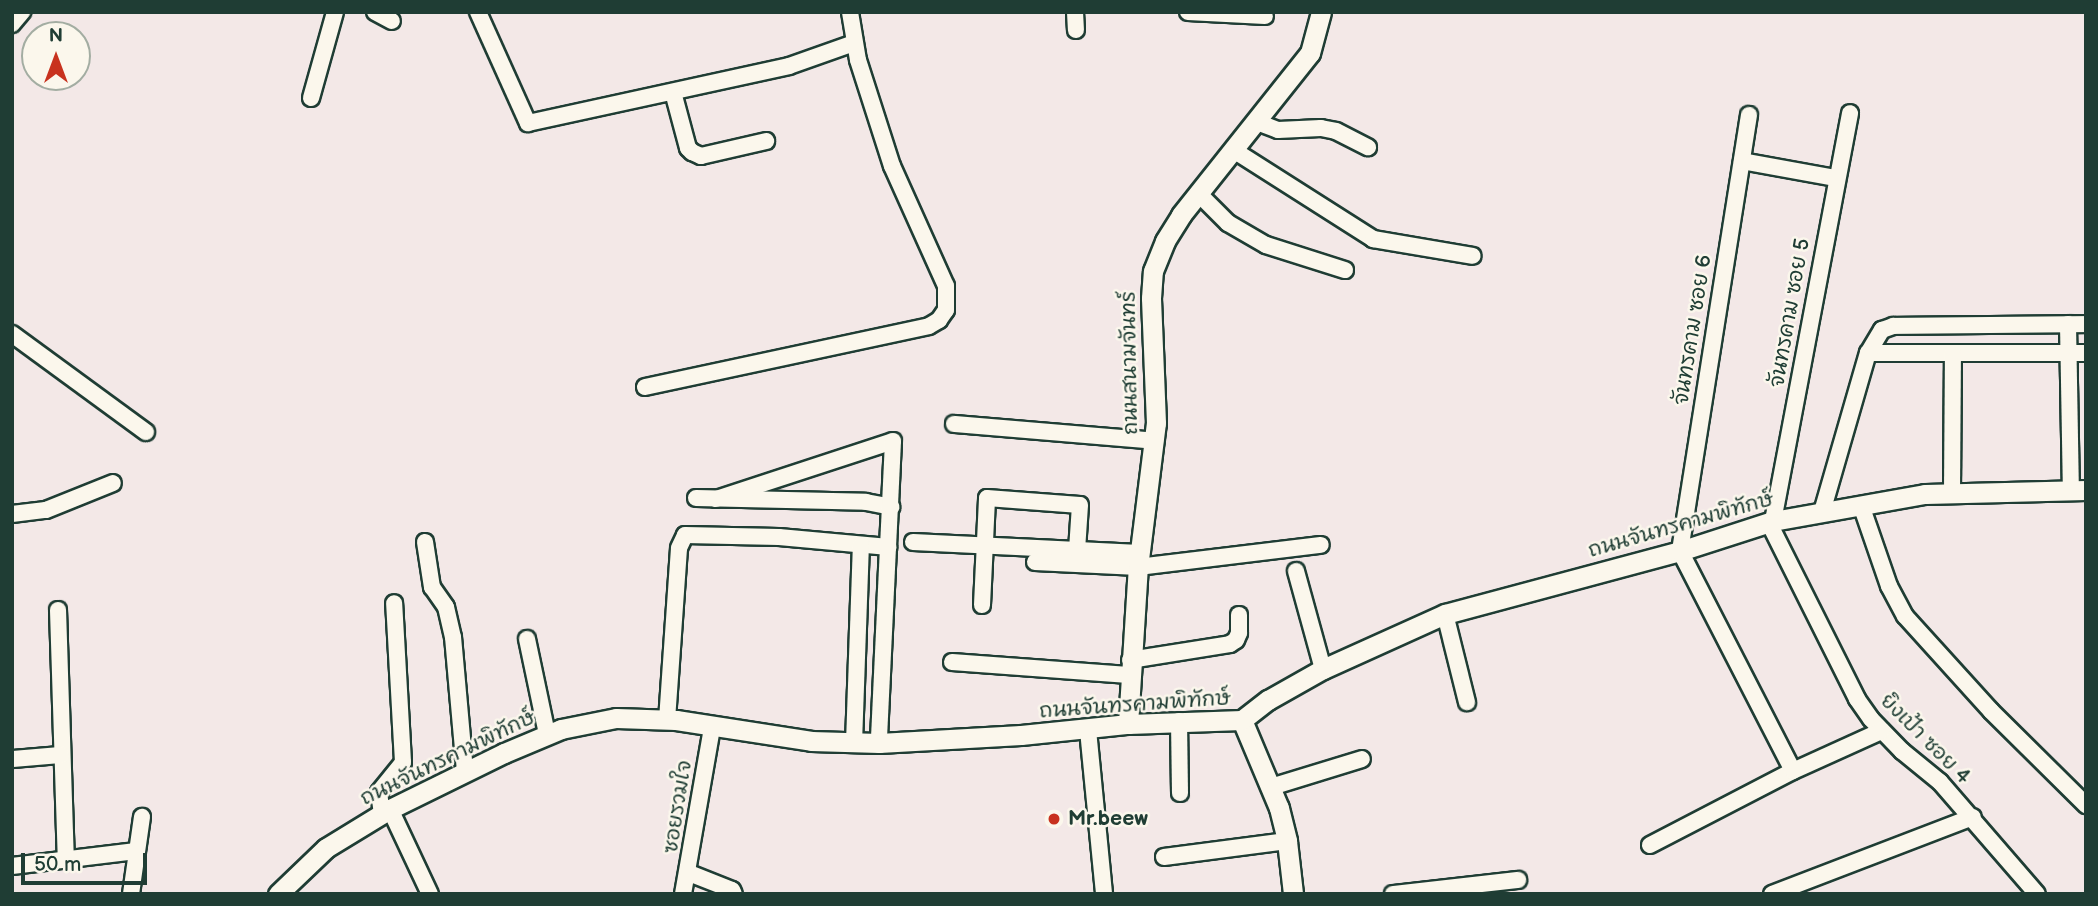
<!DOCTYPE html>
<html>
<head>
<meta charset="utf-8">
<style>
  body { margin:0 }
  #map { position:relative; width:2098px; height:906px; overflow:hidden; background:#f3e8e7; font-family:"Balsamiq Sans","Playpen Sans Thai",sans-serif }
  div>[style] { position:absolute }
  .roads { filter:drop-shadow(2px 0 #1f3d34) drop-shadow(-2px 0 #1f3d34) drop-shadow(0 2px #1f3d34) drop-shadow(0 -2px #1f3d34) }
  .minor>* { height:16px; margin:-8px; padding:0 8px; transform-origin:8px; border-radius:8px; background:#fbf7ec }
  .tertiary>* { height:19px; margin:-9.5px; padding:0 9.5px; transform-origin:9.5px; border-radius:9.5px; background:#fbf7ec }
  .dots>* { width:19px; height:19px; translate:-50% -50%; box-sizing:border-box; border:4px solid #fbf7ec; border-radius:50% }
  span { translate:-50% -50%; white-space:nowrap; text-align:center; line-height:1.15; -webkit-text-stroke:5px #fbf7ec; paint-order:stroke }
  .street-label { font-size:21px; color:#1f3d34 }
  .poi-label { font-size:21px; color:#1f3d34; font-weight:700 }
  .left { translate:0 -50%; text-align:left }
  .frame { position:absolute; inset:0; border:14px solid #1f3d34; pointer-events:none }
  .north { position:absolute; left:21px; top:21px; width:70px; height:70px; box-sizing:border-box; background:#fbf7ec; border:2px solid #a3ada2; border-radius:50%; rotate:0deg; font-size:19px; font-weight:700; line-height:28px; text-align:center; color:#1f3d34 }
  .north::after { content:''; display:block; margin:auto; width:24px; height:32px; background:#c8321e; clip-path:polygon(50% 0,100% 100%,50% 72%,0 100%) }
  .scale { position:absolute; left:21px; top:853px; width:126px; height:32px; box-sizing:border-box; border:4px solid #1f3d34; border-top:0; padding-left:9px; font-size:21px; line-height:24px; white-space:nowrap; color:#1f3d34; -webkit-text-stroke:5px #fbf7ec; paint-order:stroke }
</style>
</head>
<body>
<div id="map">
  <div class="roads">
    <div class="minor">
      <div style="left:375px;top:12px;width:19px;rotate:28deg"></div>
      <div style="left:478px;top:12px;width:122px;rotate:65.8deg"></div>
      <div style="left:528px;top:123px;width:267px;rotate:-12.3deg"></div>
      <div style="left:789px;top:66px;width:69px;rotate:-19.5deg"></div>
      <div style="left:1075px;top:12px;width:18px;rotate:87deg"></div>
      <div style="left:1188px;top:12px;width:77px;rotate:3deg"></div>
      <div style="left:12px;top:24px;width:16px;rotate:-50deg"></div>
      <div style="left:673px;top:92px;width:58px;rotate:75deg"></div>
      <div style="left:688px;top:148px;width:6px;rotate:45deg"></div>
      <div style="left:692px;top:152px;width:10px;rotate:24deg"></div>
      <div style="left:701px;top:156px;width:67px;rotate:-13deg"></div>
      <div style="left:311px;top:98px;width:89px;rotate:-74.4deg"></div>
      <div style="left:1749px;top:115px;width:441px;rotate:99deg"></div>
      <div style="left:1680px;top:551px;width:247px;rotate:62.8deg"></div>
      <div style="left:1257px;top:122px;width:22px;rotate:21deg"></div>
      <div style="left:1278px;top:130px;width:43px;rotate:-2.7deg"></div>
      <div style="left:1321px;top:128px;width:15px;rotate:11deg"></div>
      <div style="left:1336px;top:131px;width:36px;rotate:27deg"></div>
      <div style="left:1235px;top:151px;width:164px;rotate:32.5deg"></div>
      <div style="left:1373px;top:239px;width:101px;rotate:9.6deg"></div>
      <div style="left:1742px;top:161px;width:96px;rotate:10.3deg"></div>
      <div style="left:1199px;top:194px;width:41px;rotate:45deg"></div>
      <div style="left:1228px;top:223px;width:44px;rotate:30.1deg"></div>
      <div style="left:1266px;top:245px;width:83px;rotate:17.6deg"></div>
      <div style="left:2068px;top:324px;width:166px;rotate:89deg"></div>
      <div style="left:12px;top:334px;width:166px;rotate:36.2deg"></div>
      <div style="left:1868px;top:353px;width:218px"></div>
      <div style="left:645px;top:387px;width:290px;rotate:-12.1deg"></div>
      <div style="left:929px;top:326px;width:12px;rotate:-31deg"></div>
      <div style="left:939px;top:320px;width:12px;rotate:-55deg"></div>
      <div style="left:946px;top:310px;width:24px;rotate:-90deg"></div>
      <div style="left:946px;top:286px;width:132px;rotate:-114.2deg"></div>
      <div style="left:892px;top:166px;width:111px;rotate:-107.8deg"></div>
      <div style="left:858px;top:60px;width:49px;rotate:-99.5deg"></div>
      <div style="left:954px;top:424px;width:202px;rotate:4.8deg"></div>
      <div style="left:1952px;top:492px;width:139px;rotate:-89.6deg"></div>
      <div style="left:696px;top:498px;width:170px;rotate:1.3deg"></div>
      <div style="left:866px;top:502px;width:26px;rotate:11deg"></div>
      <div style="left:716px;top:499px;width:186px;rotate:-18.1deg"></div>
      <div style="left:893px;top:441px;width:302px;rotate:92.7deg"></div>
      <div style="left:1861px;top:505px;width:86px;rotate:70.9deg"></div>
      <div style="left:1889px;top:586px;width:34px;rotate:62deg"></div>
      <div style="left:1905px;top:616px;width:128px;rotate:47.8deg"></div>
      <div style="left:1991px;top:711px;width:134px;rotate:44.7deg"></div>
      <div style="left:1822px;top:512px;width:166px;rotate:-73.9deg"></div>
      <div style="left:1868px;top:353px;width:27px;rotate:-59deg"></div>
      <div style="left:1882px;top:330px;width:12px;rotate:-20deg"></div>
      <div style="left:1893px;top:326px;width:193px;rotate:-0.6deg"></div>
      <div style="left:12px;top:514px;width:34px;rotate:-7deg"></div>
      <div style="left:46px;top:510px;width:72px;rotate:-21.9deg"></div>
      <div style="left:1773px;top:521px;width:415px;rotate:-79.3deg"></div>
      <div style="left:1769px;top:523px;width:197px;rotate:63.4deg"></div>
      <div style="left:1857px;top:699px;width:24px;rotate:55deg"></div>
      <div style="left:1871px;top:719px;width:45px;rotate:45.9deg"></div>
      <div style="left:1902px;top:751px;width:49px;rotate:39.2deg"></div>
      <div style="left:1940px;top:782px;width:148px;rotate:49.1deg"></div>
      <div style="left:425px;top:542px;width:46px;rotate:81.2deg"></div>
      <div style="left:432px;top:587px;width:24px;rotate:55deg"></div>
      <div style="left:446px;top:607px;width:31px;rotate:77deg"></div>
      <div style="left:453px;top:637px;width:135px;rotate:84.9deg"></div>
      <div style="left:913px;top:542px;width:227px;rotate:2.8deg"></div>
      <div style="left:1035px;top:562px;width:103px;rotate:2.8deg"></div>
      <div style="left:1138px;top:567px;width:184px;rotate:-6.9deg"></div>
      <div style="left:1296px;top:571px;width:102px;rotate:74.6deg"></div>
      <div style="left:982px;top:605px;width:107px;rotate:-87.3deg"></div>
      <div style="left:987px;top:498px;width:93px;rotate:4.3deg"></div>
      <div style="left:1080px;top:505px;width:45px;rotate:93.8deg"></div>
      <div style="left:58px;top:610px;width:249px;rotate:88.2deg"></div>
      <div style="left:1445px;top:614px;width:91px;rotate:76deg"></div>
      <div style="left:527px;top:639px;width:97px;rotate:78.1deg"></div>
      <div style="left:1130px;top:660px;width:101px;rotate:-9.1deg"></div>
      <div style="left:1230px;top:644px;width:7px;rotate:-34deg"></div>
      <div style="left:1236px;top:640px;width:8px;rotate:-67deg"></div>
      <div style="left:1239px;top:633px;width:18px;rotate:-90deg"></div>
      <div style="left:952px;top:662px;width:177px;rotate:4.2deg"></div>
      <div style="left:667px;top:720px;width:172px;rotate:-86deg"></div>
      <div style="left:679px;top:548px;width:14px;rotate:-65deg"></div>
      <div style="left:685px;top:535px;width:94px;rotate:1.2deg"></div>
      <div style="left:779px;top:537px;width:110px;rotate:5.2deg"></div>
      <div style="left:1179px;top:721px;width:72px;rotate:89.2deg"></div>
      <div style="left:1088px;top:730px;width:165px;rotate:84.4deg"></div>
      <div style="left:854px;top:743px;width:198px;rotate:-88deg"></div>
      <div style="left:12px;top:759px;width:49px;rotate:-4.7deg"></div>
      <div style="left:1271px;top:787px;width:95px;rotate:-17.1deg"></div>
      <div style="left:390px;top:809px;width:94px;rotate:64.8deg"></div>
      <div style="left:382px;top:814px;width:22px;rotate:-98deg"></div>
      <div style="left:379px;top:792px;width:38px;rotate:-51deg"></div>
      <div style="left:403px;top:762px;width:159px;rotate:-93.2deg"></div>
      <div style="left:1650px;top:845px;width:161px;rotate:-27.4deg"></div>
      <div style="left:1793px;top:771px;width:97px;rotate:-24.4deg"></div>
      <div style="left:1164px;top:857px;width:124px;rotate:-7.4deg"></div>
      <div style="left:12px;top:866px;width:125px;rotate:-6.9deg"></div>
      <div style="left:689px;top:873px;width:46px;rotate:21.6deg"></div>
      <div style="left:732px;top:890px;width:4px;rotate:63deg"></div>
      <div style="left:131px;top:894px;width:78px;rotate:-81.9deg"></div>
      <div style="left:683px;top:894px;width:169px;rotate:-80.1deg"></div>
      <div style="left:1393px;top:894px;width:126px;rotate:-6.4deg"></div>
      <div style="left:1772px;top:894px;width:215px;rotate:-21deg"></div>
    </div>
    <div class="tertiary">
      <div style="left:1242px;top:720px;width:95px;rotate:67.2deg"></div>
      <div style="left:1279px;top:808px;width:34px;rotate:76deg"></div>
      <div style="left:1287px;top:841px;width:53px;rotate:83.5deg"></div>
      <div style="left:1128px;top:724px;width:157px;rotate:-86.4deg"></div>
      <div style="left:1138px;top:567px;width:145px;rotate:-82.9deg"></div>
      <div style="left:1156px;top:423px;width:125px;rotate:-92.3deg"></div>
      <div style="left:1151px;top:298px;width:27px;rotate:-86deg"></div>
      <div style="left:1153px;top:271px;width:32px;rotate:-68deg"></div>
      <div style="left:1165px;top:241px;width:31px;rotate:-58deg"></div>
      <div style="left:1181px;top:215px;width:207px;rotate:-51.5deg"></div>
      <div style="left:1310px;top:53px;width:42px;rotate:-75deg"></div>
      <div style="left:278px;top:894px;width:66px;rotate:-43.8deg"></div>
      <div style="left:326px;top:848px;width:75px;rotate:-31.4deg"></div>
      <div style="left:390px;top:809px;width:127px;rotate:-26.2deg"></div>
      <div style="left:504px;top:753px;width:62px;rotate:-22.8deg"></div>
      <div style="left:561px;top:729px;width:56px;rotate:-11.3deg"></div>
      <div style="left:616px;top:718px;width:60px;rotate:1.9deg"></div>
      <div style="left:676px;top:720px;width:137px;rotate:8.8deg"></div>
      <div style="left:811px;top:741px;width:68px;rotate:1.7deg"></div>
      <div style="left:879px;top:743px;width:142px;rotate:-3.2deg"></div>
      <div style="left:1021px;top:735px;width:108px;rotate:-5.9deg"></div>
      <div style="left:1128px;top:724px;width:114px;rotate:-2deg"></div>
      <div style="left:1242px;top:720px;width:33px;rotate:-38deg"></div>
      <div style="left:1268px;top:700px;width:63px;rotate:-29.4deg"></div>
      <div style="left:1323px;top:669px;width:134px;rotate:-24.3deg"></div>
      <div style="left:1445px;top:614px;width:243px;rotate:-15deg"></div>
      <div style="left:1680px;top:551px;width:98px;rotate:-17.9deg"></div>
      <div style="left:1773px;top:521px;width:154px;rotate:-10.1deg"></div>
      <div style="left:1925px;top:494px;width:161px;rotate:-1.4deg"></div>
    </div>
  </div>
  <div class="dots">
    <div style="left:1054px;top:819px;background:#c8321e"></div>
  </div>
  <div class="street-label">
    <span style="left:1790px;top:313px;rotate:-80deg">จันทรคาม ซอย 5</span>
    <span style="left:1693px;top:330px;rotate:-81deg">จันทรคาม ซอย 6</span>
    <span style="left:1130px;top:363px;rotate:-91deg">ถนนสนามจันทร์</span>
    <span style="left:1681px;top:525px;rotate:-16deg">ถนนจันทรคามพิทักษ์</span>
    <span style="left:1135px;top:705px;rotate:-4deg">ถนนจันทรคามพิทักษ์</span>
    <span style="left:1925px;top:739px;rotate:45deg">ยิงเป้า ซอย 4</span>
    <span style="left:448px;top:758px;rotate:-26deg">ถนนจันทรคามพิทักษ์</span>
    <span style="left:678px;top:807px;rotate:-81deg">ซอยรวมใจ</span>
  </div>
  <div class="poi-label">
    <span class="left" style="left:1068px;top:819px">Mr.beew</span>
  </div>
  <div class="frame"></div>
  <div class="north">N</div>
  <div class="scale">50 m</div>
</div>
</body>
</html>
